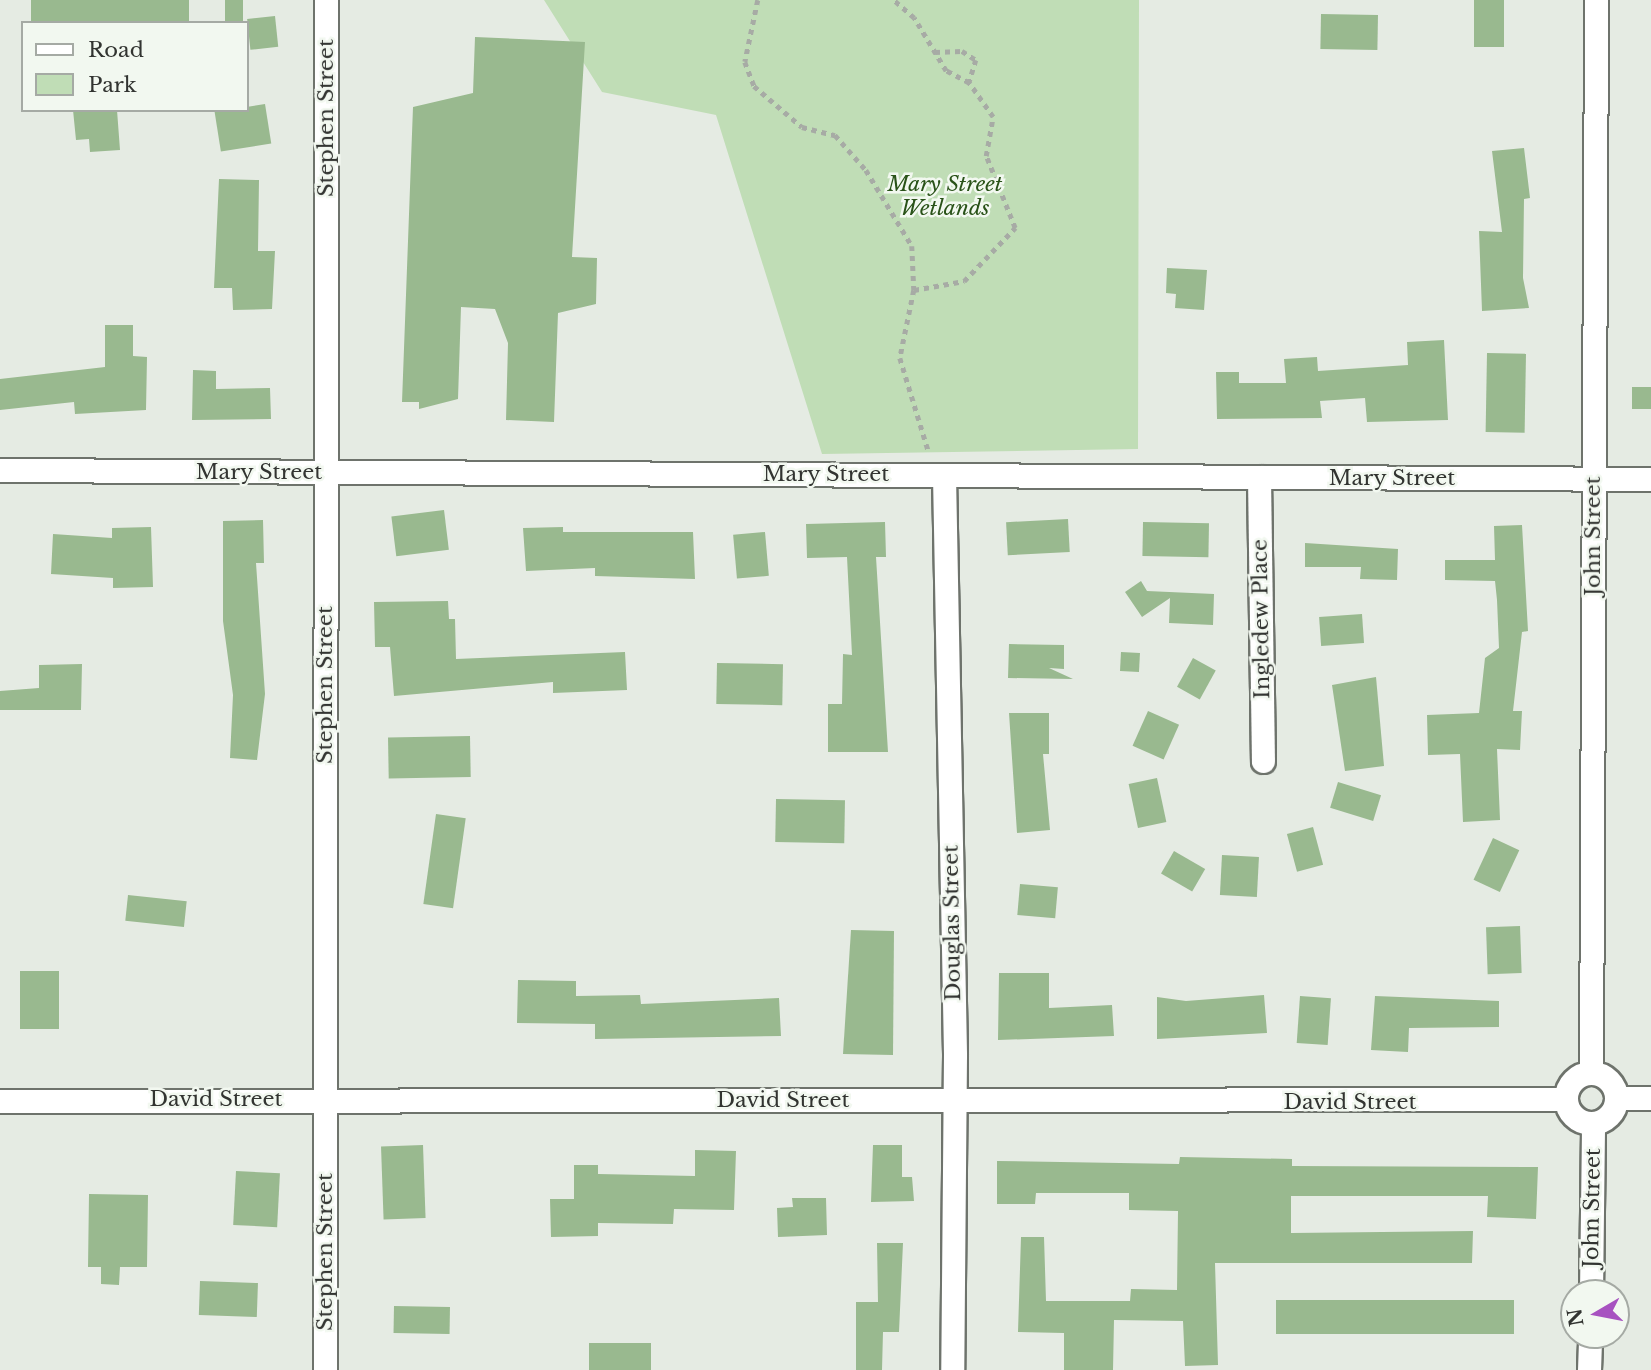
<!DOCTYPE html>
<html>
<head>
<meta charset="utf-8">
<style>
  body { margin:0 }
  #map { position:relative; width:1651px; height:1370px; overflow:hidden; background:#e5ebe3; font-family:"Libre Baskerville",serif }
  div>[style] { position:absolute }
  .green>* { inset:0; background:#c0ddb6 }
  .building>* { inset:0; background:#99b98f; transform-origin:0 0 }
  .path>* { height:4.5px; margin-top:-2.25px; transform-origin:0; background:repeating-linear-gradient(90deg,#a7aba5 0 5px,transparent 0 10px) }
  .roads { filter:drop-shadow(2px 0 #6e736c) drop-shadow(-2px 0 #6e736c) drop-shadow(0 2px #6e736c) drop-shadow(0 -2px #6e736c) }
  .street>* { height:23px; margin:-11.5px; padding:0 11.5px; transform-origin:11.5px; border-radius:11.5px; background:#fff }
  .street>.ring { margin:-11.5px; padding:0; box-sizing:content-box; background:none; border:23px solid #fff; border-radius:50% }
  span { translate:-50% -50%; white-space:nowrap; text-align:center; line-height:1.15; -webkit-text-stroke:5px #f2f8f0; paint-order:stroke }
  .street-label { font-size:21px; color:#323431 }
  .park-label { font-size:21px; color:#295218; font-style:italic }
  .legend { position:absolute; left:21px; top:21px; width:228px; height:91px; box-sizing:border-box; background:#f2f8f0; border:2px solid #a5aaa4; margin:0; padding:9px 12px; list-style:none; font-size:21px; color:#323431 }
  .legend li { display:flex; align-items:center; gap:14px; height:35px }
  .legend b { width:35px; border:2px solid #a5aaa4 }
  .north { position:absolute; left:1560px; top:1279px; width:70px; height:70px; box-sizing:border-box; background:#f2f8f0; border:2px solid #a5aaa4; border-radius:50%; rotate:260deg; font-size:19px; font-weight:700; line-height:28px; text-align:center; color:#323431 }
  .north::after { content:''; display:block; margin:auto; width:24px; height:32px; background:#a752c0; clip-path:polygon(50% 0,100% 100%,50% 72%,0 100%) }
</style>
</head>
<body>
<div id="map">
  <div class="green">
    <div style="clip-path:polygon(544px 0,1139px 0,1138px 449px,822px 454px,716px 115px,602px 92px)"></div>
  </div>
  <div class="building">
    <div style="left:31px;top:0;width:158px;height:23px"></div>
    <div style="left:225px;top:0;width:18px;height:23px"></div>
    <div style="left:1474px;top:0;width:30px;height:47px"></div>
    <div style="left:1321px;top:14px;width:57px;height:35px;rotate:1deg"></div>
    <div style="left:275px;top:16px;width:31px;height:28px;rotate:84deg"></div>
    <div style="clip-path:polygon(475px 37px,585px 42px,572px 257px,597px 258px,596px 304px,558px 313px,554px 422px,506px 420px,508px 343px,495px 309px,461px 307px,458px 399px,419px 409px,419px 402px,402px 402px,413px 107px,473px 93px)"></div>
    <div style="left:265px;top:104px;width:40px;height:51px;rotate:81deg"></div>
    <div style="clip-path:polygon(73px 110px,117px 110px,120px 150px,90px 152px,89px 139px,76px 140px)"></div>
    <div style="clip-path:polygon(1524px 148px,1530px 198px,1524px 199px,1523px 278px,1529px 308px,1482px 311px,1479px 231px,1502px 232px,1492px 151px)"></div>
    <div style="clip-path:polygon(219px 179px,259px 180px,258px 251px,275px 251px,272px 309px,233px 310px,232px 288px,214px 288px)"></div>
    <div style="clip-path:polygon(1167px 268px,1207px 270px,1204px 310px,1175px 308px,1176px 294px,1166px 293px)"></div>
    <div style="clip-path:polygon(105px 325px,133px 325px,133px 356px,147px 357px,146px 410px,75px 414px,74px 402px,0 410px,0 379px,105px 367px)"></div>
    <div style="clip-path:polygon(1444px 340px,1448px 420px,1367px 422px,1365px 398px,1320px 401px,1322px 418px,1217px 419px,1216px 372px,1239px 372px,1239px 383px,1286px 383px,1284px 359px,1317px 357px,1318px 371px,1408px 365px,1407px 342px)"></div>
    <div style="left:1487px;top:353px;width:39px;height:79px;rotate:1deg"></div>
    <div style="clip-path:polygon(193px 370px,216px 371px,216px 389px,270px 388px,271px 419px,192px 420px)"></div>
    <div style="left:1651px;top:387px;width:22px;height:19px;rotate:90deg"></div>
    <div style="left:444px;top:510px;width:40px;height:53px;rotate:83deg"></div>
    <div style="left:1068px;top:519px;width:33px;height:62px;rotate:87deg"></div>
    <div style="clip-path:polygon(263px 520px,264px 563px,256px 563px,265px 694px,257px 760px,230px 758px,233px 695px,223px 621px,223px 521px)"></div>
    <div style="clip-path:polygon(885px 522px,886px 557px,876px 557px,888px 752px,828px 752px,828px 704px,842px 704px,843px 654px,852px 655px,847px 557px,807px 558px,806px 524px)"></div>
    <div style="left:1143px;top:522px;width:66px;height:34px;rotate:1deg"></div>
    <div style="clip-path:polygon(1522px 525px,1528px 631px,1522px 632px,1513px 711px,1522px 711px,1520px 750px,1497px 749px,1500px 820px,1463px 822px,1460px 754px,1428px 755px,1427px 715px,1479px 713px,1485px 658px,1499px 648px,1497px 600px,1495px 581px,1445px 580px,1445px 560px,1495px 560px,1494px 526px)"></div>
    <div style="clip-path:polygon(151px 527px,153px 587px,113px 588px,113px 578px,51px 574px,53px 534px,112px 538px,112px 528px)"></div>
    <div style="clip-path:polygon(563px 527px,563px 532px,693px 532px,695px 579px,595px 576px,595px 568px,526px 571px,523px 528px)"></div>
    <div style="left:765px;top:532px;width:44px;height:32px;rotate:85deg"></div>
    <div style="clip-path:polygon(1305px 543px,1398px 549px,1397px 580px,1360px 579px,1361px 567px,1305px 567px)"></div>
    <div style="clip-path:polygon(1141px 581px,1147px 591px,1214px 594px,1213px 625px,1169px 623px,1170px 598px,1142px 617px,1125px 592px)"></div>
    <div style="clip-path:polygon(448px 601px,449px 619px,455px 619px,456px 659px,625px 652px,627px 690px,553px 693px,553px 682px,394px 696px,390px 647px,375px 647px,374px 602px)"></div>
    <div style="left:1362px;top:614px;width:29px;height:43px;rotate:86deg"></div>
    <div style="clip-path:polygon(1009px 644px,1064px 645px,1064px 669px,1049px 668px,1073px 679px,1008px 678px)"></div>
    <div style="left:1121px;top:652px;width:19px;height:19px;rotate:3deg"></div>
    <div style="left:1193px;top:658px;width:26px;height:33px;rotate:29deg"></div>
    <div style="left:717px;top:663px;width:66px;height:41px;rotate:1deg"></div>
    <div style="clip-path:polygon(82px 664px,81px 710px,0 710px,0 691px,39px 688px,39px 665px)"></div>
    <div style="clip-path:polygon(1376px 677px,1384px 766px,1345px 771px,1332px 685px)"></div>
    <div style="left:1148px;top:711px;width:34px;height:38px;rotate:24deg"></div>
    <div style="clip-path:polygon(1009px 713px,1049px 713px,1049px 754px,1043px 754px,1050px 830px,1017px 833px)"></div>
    <div style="left:470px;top:736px;width:41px;height:82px;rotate:89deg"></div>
    <div style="left:1157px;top:778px;width:45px;height:29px;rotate:78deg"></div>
    <div style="left:1338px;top:782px;width:45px;height:27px;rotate:17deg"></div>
    <div style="left:776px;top:799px;width:69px;height:43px;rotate:1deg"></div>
    <div style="left:436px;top:814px;width:30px;height:91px;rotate:8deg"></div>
    <div style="left:1313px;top:827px;width:39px;height:27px;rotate:75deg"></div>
    <div style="left:1493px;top:838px;width:29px;height:46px;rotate:25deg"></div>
    <div style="left:1174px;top:851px;width:36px;height:26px;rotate:30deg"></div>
    <div style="left:1222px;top:855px;width:37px;height:40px;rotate:3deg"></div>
    <div style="left:1020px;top:884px;width:38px;height:31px;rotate:5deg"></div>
    <div style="left:128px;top:895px;width:59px;height:26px;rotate:6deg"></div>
    <div style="left:1520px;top:926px;width:47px;height:34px;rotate:88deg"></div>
    <div style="clip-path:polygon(851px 930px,894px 931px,893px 1055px,843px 1054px)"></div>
    <div style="left:20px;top:971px;width:39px;height:58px"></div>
    <div style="clip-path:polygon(999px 973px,1049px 973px,1049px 1008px,1112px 1005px,1114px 1036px,998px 1040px)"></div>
    <div style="clip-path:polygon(518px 980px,576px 981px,576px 996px,640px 995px,641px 1004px,779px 998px,781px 1036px,595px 1039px,595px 1024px,517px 1023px)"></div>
    <div style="clip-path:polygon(1264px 995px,1267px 1033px,1157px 1039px,1157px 997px,1186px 1001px)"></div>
    <div style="left:1300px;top:996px;width:31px;height:47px;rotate:4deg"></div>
    <div style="clip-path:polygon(1375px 996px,1499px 1001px,1499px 1027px,1409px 1028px,1408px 1052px,1371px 1050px)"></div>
    <div style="left:423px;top:1145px;width:73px;height:42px;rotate:88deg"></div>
    <div style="clip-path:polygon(873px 1145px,902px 1145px,902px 1177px,912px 1177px,914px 1201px,871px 1202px)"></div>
    <div style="clip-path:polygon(695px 1150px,736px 1151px,734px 1210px,674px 1209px,673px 1224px,598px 1223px,598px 1236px,551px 1237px,550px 1199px,574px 1199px,574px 1165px,598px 1165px,598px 1174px,695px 1176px)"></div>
    <div style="clip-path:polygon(1180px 1157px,1292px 1159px,1292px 1166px,1538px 1167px,1536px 1219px,1487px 1217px,1488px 1196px,1291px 1196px,1291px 1233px,1473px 1231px,1472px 1263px,1215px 1263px,1218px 1365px,1185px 1366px,1183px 1321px,1114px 1320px,1113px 1370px,1064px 1370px,1064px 1333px,1018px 1332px,1021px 1237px,1044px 1237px,1046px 1301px,1130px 1301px,1131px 1289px,1177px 1290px,1178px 1211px,1129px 1210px,1129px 1193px,1036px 1193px,1035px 1204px,997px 1204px,997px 1161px,1179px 1164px)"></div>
    <div style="left:236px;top:1171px;width:44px;height:54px;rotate:3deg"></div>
    <div style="clip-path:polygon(89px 1194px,148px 1195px,147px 1267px,120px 1267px,119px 1285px,101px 1284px,101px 1267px,88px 1267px)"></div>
    <div style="clip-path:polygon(792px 1198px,826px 1198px,827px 1235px,778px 1237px,777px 1208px,793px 1207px)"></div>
    <div style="clip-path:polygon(877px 1243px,903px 1243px,899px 1332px,883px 1332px,882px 1370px,856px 1370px,856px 1302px,878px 1302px)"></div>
    <div style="left:200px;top:1281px;width:58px;height:34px;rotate:2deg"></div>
    <div style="left:1276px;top:1300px;width:238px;height:34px"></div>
    <div style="left:394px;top:1306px;width:56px;height:27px;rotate:1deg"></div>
    <div style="left:651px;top:1343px;width:27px;height:62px;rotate:90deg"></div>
  </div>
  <div class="path">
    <div style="left:758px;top:0;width:63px;rotate:101.8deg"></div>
    <div style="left:745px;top:62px;width:26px;rotate:69deg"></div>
    <div style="left:754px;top:86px;width:63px;rotate:40.5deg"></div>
    <div style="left:802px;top:127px;width:34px;rotate:14deg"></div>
    <div style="left:835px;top:135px;width:47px;rotate:48.5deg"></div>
    <div style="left:866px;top:170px;width:89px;rotate:58.8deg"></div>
    <div style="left:912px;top:246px;width:44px;rotate:87.4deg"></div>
    <div style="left:914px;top:290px;width:51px;rotate:-10.2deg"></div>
    <div style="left:964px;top:281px;width:74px;rotate:-46.1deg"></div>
    <div style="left:1015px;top:228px;width:78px;rotate:-111.9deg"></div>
    <div style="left:986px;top:156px;width:40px;rotate:-80deg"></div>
    <div style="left:993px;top:117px;width:42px;rotate:-125.2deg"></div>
    <div style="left:969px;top:83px;width:26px;rotate:-152deg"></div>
    <div style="left:946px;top:71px;width:62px;rotate:-121.1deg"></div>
    <div style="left:914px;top:18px;width:28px;rotate:-139deg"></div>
    <div style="left:935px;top:52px;width:27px;rotate:-2deg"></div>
    <div style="left:962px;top:51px;width:17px;rotate:33deg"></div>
    <div style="left:976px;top:60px;width:24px;rotate:107deg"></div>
    <div style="left:914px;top:290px;width:69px;rotate:101.6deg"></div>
    <div style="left:900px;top:358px;width:99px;rotate:73deg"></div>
  </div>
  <div class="roads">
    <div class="street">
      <div style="left:0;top:470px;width:1651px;rotate:0.31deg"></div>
      <div style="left:944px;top:475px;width:580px;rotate:88.91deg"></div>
      <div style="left:955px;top:1055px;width:315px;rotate:90.5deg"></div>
      <div style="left:1259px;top:477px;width:284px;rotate:89.2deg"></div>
      <div style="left:1591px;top:1073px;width:1073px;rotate:-89.73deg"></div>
      <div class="ring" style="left:1566px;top:1073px;width:27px;height:27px"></div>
      <div style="left:1617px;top:1098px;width:34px"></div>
      <div style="left:0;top:1101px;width:1566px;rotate:-0.07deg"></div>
      <div style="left:1591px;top:1293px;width:170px;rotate:-89.3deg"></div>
      <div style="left:325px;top:1370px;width:1370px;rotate:-89.96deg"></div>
      <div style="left:1589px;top:1370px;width:35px;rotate:-88deg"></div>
    </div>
  </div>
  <div class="street-label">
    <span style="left:326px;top:118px;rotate:-90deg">Stephen Street</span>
    <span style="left:259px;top:472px">Mary Street</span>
    <span style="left:826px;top:474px">Mary Street</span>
    <span style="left:1392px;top:478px">Mary Street</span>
    <span style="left:1593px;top:536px;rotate:-90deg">John Street</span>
    <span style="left:1261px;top:619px;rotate:-91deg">Ingledew Place</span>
    <span style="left:325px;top:685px;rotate:-90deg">Stephen Street</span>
    <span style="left:952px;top:923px;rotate:-91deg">Douglas Street</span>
    <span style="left:216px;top:1099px">David Street</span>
    <span style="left:783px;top:1100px">David Street</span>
    <span style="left:1350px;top:1102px">David Street</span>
    <span style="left:1592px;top:1208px;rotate:-89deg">John Street</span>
    <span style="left:325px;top:1252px;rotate:-90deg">Stephen Street</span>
  </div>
  <div class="park-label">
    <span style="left:945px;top:196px">Mary Street<br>Wetlands</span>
  </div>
  <ul class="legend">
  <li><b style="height:9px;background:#fff"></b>Road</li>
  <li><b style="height:19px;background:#c0ddb6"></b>Park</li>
  </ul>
  <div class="north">N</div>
</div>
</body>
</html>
